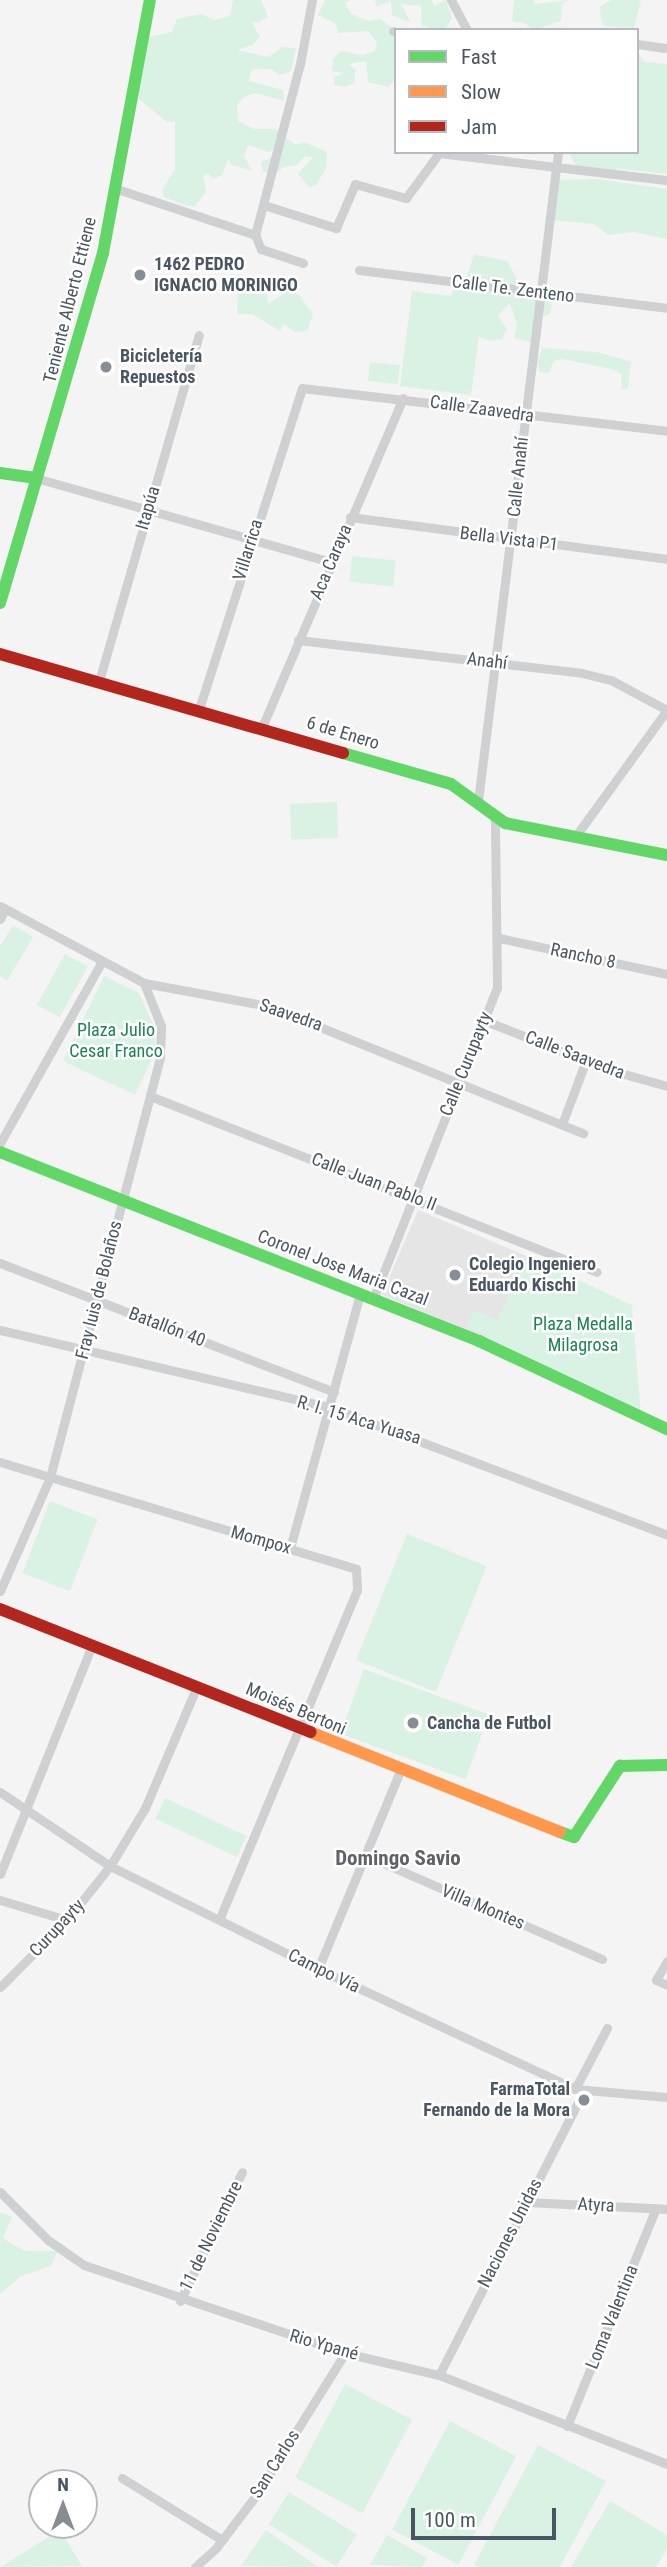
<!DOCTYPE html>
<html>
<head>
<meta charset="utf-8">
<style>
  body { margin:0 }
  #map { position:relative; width:667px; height:2567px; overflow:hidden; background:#f4f4f4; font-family:"Roboto Condensed",sans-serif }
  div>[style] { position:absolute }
  .education>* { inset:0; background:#e6e5e6; transform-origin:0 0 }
  .green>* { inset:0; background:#d9f2e3; transform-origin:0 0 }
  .street>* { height:9px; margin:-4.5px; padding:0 4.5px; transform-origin:4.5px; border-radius:4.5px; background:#ced0d2 }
  .fast>* { height:12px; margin:-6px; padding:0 6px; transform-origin:6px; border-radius:6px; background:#63d668 }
  .slow>* { height:12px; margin:-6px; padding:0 6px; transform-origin:6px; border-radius:6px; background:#ff974d }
  .jam>* { height:12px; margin:-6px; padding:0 6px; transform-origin:6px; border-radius:6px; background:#b3261e }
  .dots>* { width:19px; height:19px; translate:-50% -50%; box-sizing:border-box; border:4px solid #fff; border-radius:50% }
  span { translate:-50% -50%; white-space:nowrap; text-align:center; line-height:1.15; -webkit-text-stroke:5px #fff; paint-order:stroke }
  .poi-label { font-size:18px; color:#4a5661; font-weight:700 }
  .left { translate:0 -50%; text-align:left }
  .right { translate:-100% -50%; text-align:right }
  .street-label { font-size:18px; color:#4a5661 }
  .park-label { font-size:18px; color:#17864f }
  .quarter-label { font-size:21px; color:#5f6368; font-weight:700 }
  .legend { position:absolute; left:394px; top:28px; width:245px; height:126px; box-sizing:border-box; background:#fff; border:2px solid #b7bbc0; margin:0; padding:9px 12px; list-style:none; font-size:21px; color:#4a5661 }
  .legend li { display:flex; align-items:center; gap:14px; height:35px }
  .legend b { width:35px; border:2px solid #b7bbc0 }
  .north { position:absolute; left:28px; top:2469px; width:70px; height:70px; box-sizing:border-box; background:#fff; border:2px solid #b7bbc0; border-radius:50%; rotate:0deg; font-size:19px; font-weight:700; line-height:28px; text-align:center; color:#4a5661 }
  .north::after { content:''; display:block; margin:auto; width:24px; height:32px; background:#868d94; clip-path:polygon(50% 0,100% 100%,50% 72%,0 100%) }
  .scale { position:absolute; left:411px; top:2508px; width:145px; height:32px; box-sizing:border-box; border:4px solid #4a5661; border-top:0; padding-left:9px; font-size:21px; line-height:24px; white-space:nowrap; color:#4a5661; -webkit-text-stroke:5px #fff; paint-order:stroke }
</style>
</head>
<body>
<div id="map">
  <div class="education">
    <div style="left:418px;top:1210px;width:118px;height:92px;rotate:23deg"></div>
  </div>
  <div class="green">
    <div style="clip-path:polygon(233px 0,261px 0,268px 17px,258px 23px,251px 21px,260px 37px,253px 45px,237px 50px,268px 57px,282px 47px,296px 48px,291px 71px,279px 75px,271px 69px,253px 69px,250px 75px,249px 81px,283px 90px,284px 101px,255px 93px,244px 97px,237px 105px,238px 121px,254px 129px,275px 129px,296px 145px,304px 142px,327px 152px,326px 168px,316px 185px,309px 187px,298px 174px,313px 157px,304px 157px,297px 165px,283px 167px,278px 172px,263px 172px,261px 162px,281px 153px,277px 148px,268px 152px,248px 145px,244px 156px,252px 171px,232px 165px,228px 159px,222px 175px,213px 179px,208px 173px,203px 176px,206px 192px,194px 207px,184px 205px,164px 197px,162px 190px,175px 169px,175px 122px,167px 122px,139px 99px,132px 63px,143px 38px,172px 32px,177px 19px,185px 17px,202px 14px,215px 20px,230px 16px)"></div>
    <div style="clip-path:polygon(325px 0,351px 0,345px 3px,351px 14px,369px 21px,380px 19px,391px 27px,390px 34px,396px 34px,396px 78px,388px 87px,368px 82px,366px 61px,349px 64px,356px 70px,354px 83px,345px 87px,334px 85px,334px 77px,344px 73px,332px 71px,333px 59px,341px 51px,363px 55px,375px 51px,377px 42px,368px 31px,338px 33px,336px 24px,318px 15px)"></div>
    <div style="clip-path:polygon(375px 0,432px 0,434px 6px,446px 0,452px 18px,446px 28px,430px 29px,422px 25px,421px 6px,401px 4px,411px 23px,392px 15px,391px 1px,376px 7px)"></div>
    <div style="clip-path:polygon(514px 0,534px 0,535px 4px,568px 0,562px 4px,561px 21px,534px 30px,523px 22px,512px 22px)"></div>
    <div style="clip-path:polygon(611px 0,641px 0,634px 28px,605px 26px,601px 21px,600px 7px)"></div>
    <div style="clip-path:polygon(637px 52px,644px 62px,667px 64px,667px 174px,621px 169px,601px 171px,575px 165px,569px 152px,637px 152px)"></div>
    <div style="clip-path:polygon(598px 179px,667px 189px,667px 239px,633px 232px,608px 235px,594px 224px,550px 220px,551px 180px)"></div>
    <div style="clip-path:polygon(474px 254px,507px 261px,527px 297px,552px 302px,550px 314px,542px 317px,541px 336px,529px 342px,514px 338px,517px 324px,510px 303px,498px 316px,507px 329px,502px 339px,489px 341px,479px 337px,471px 395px,400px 386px,412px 291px,451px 296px,457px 278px,467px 277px)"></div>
    <div style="clip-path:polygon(243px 282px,266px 290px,268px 304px,289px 290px,299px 295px,313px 314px,307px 331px,295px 332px,284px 324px,280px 331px,252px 314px,237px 314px,238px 290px)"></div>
    <div style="clip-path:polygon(542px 348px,597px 352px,631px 362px,628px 388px,622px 390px,621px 374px,612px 369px,562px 359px,554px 361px,549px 373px,540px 372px,537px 362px)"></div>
    <div style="left:370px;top:362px;width:30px;height:19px;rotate:6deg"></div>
    <div style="left:352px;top:556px;width:44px;height:26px;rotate:6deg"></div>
    <div style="left:337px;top:802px;width:36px;height:47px;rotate:88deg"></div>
    <div style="clip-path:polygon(13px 925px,33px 937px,7px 981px,0 976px,0 946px)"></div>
    <div style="left:65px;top:954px;width:26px;height:58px;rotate:29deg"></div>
    <div style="clip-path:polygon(104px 976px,139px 993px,154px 1026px,156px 1050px,135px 1095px,63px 1061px)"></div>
    <div style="clip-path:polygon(527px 1256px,632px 1305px,641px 1415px,486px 1342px,488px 1336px,467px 1327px,474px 1310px,497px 1320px)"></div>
    <div style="left:50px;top:1501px;width:51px;height:77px;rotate:21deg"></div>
    <div style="left:407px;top:1534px;width:86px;height:136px;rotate:22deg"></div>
    <div style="left:364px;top:1669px;width:133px;height:69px;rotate:20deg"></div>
    <div style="left:165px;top:1798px;width:90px;height:23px;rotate:25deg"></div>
    <div style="clip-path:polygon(0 2212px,12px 2217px,3px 2238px,10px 2243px,25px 2251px,58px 2251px,51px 2266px,21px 2276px,0 2294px)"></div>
    <div style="left:345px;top:2384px;width:76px;height:106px;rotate:28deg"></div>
    <div style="left:450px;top:2421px;width:75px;height:123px;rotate:28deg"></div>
    <div style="clip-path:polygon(538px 2445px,606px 2481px,560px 2567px,478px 2567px,474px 2565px)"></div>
    <div style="left:289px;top:2492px;width:80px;height:38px;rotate:32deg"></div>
    <div style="clip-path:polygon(610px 2501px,667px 2535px,667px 2549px,656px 2567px,571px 2567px)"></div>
    <div style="clip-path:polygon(60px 2530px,82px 2566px,3px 2567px,2px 2566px)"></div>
    <div style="clip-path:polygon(266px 2530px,318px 2567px,241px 2566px)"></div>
    <div style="clip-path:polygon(387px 2535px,427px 2558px,422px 2567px,370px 2565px)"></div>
  </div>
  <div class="street">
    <div style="left:451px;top:0;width:34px;rotate:62deg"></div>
    <div style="left:393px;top:31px;width:3px;rotate:18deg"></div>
    <div style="left:637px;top:44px;width:30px;rotate:8deg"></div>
    <div style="left:114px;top:188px;width:149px;rotate:18.4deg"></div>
    <div style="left:264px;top:205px;width:76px;rotate:17.7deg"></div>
    <div style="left:336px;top:228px;width:48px;rotate:-66.6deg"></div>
    <div style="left:355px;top:184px;width:53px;rotate:15.4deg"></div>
    <div style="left:406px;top:198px;width:56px;rotate:-53.7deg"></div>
    <div style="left:439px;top:153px;width:230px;rotate:6.8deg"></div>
    <div style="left:303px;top:263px;width:44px;rotate:-161.6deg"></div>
    <div style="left:261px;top:249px;width:15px;rotate:-113deg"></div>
    <div style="left:255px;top:235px;width:177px;rotate:-75.3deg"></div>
    <div style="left:300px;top:64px;width:65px;rotate:-79.4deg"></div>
    <div style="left:359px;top:270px;width:310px;rotate:7deg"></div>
    <div style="left:36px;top:478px;width:307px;rotate:15.9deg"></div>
    <div style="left:350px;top:517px;width:320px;rotate:7.5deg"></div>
    <div style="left:298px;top:640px;width:286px;rotate:6.6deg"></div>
    <div style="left:582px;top:673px;width:30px;rotate:14deg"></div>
    <div style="left:611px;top:680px;width:64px;rotate:28.2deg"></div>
    <div style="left:99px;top:681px;width:360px;rotate:-73.9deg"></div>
    <div style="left:199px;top:709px;width:337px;rotate:-72.2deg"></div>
    <div style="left:302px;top:388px;width:368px;rotate:6.7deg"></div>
    <div style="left:262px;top:727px;width:358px;rotate:-66.8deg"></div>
    <div style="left:478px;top:801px;width:654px;rotate:-82.97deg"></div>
    <div style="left:575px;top:837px;width:157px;rotate:-54.1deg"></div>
    <div style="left:0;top:906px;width:163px;rotate:28.1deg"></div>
    <div style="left:144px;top:983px;width:126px;rotate:10.5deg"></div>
    <div style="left:268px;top:1006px;width:340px;rotate:22deg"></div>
    <div style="left:0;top:919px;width:11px;rotate:-63deg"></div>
    <div style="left:499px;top:938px;width:172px;rotate:12.1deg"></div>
    <div style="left:483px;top:1020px;width:136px;rotate:21.5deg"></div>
    <div style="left:610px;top:1070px;width:59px;rotate:15.7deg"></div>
    <div style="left:150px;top:1096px;width:480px;rotate:21.5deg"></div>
    <div style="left:562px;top:1124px;width:68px;rotate:-69.4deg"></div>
    <div style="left:0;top:1143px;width:206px;rotate:-60.7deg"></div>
    <div style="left:0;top:1263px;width:358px;rotate:21.1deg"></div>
    <div style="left:373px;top:1299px;width:335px;rotate:-68.3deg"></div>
    <div style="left:497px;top:988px;width:170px;rotate:-90.7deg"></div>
    <div style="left:0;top:1330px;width:338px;rotate:13.2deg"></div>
    <div style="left:329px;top:1407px;width:361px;rotate:20.7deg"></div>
    <div style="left:0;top:1462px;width:372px;rotate:16.7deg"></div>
    <div style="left:356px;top:1569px;width:21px;rotate:87deg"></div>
    <div style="left:357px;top:1590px;width:355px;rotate:112.7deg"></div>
    <div style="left:290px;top:1548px;width:263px;rotate:-74.6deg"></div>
    <div style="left:0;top:1591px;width:124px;rotate:-66.3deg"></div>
    <div style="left:50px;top:1477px;width:434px;rotate:-75.3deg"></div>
    <div style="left:160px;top:1057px;width:31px;rotate:-88deg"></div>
    <div style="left:161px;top:1026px;width:46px;rotate:-111.6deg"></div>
    <div style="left:0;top:1792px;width:133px;rotate:33.9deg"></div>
    <div style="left:110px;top:1866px;width:232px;rotate:26.3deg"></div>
    <div style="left:318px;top:1969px;width:284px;rotate:25deg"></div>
    <div style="left:575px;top:2089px;width:92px;rotate:5deg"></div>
    <div style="left:365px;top:1855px;width:259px;rotate:23.7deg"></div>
    <div style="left:0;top:1874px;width:247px;rotate:-68.1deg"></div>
    <div style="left:0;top:1900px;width:70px;rotate:16.6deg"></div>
    <div style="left:667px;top:1961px;width:22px;rotate:120deg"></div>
    <div style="left:656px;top:1980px;width:12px;rotate:24deg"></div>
    <div style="left:318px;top:1969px;width:214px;rotate:-67.5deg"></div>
    <div style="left:0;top:1987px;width:95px;rotate:-45deg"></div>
    <div style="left:67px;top:1920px;width:69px;rotate:-51.5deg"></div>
    <div style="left:110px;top:1866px;width:68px;rotate:-58.9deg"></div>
    <div style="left:145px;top:1808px;width:133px;rotate:-66.9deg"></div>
    <div style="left:575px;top:2089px;width:69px;rotate:-62.3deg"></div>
    <div style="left:0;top:2192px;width:68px;rotate:45deg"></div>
    <div style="left:48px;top:2240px;width:44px;rotate:34.8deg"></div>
    <div style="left:84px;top:2265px;width:275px;rotate:18.6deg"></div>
    <div style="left:345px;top:2353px;width:97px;rotate:13.2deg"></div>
    <div style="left:439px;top:2375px;width:245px;rotate:21.3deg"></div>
    <div style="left:526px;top:2202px;width:141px;rotate:2.8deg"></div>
    <div style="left:180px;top:2301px;width:143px;rotate:-64.3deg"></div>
    <div style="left:439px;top:2375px;width:318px;rotate:-63deg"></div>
    <div style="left:567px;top:2426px;width:235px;rotate:-67.8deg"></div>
    <div style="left:122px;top:2478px;width:118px;rotate:31.8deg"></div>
    <div style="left:195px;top:2567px;width:28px;rotate:-42deg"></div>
    <div style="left:216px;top:2548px;width:68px;rotate:-52.8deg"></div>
    <div style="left:257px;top:2494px;width:166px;rotate:-58deg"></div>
  </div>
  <div class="fast">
    <div style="left:0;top:473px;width:36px;rotate:8deg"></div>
    <div style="left:0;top:603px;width:365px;rotate:-73.6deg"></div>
    <div style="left:103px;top:253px;width:257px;rotate:-79.5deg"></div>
    <div style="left:343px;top:753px;width:112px;rotate:16deg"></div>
    <div style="left:451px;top:784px;width:67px;rotate:35.8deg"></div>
    <div style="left:505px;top:823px;width:165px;rotate:11.2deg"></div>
    <div style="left:0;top:1152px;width:515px;rotate:21.53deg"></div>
    <div style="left:479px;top:1341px;width:208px;rotate:25.1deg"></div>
    <div style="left:560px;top:1832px;width:15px;rotate:20deg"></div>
    <div style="left:574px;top:1837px;width:85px;rotate:-57.1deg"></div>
    <div style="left:620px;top:1766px;width:47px;rotate:-1.2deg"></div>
  </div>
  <div class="slow">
    <div style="left:310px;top:1732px;width:269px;rotate:21.8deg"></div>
  </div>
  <div class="jam">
    <div style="left:0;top:654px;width:357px;rotate:16.1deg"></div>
    <div style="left:0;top:1609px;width:334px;rotate:21.6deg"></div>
  </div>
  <div class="dots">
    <div style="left:140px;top:275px;background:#868d94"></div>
    <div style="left:106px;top:367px;background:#868d94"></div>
    <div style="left:455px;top:1275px;background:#868d94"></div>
    <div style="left:413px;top:1723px;background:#868d94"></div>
    <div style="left:584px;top:2100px;background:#868d94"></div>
  </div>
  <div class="poi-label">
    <span class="left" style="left:154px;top:275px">1462 PEDRO<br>IGNACIO MORINIGO</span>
    <span class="left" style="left:120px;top:367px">Bicicletería<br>Repuestos</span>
    <span class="left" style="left:469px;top:1275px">Colegio Ingeniero<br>Eduardo Kischi</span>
    <span class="left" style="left:427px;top:1723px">Cancha de Futbol</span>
    <span class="right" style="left:570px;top:2100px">FarmaTotal<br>Fernando de la Mora</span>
  </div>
  <div class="street-label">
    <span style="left:513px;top:289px;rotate:7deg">Calle Te. Zenteno</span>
    <span style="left:70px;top:300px;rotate:-76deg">Teniente Alberto Ettiene</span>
    <span style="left:482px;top:409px;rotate:8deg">Calle Zaavedra</span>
    <span style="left:518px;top:477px;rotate:-84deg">Calle Anahí</span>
    <span style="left:148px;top:508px;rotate:-74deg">Itapúa</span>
    <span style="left:509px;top:539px;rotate:7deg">Bella Vista P1</span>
    <span style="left:248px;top:550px;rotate:-73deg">Villarrica</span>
    <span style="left:331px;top:562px;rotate:-67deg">Aca Caraya</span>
    <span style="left:487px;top:661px;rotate:7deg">Anahí</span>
    <span style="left:343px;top:733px;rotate:17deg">6 de Enero</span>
    <span style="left:583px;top:956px;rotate:12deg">Rancho 8</span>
    <span style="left:291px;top:1015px;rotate:19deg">Saavedra</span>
    <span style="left:575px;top:1055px;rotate:21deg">Calle Saavedra</span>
    <span style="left:466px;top:1064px;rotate:-68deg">Calle Curupayty</span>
    <span style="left:374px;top:1182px;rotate:21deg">Calle Juan Pablo II</span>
    <span style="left:343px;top:1268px;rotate:21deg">Coronel Jose Maria Cazal</span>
    <span style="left:99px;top:1290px;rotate:-76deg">Fray luis de Bolaños</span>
    <span style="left:167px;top:1327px;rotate:21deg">Batallón 40</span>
    <span style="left:359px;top:1420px;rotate:17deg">R. I. 15 Aca Yuasa</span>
    <span style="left:261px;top:1540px;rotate:16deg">Mompox</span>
    <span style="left:296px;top:1709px;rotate:23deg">Moisés Bertoni</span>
    <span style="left:483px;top:1907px;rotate:23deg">Villa Montes</span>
    <span style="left:57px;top:1928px;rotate:-47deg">Curupayty</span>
    <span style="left:324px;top:1971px;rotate:26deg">Campo Vía</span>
    <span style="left:596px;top:2205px;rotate:3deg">Atyra</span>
    <span style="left:510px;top:2233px;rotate:-63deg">Naciones Unidas</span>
    <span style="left:211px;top:2236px;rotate:-64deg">11 de Noviembre</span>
    <span style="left:612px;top:2317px;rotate:-68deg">Loma Valentina</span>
    <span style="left:324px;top:2345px;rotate:16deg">Rio Ypané</span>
    <span style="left:275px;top:2464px;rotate:-58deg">San Carlos</span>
  </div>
  <div class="park-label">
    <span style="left:116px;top:1041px">Plaza Julio<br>Cesar Franco</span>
    <span style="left:583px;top:1335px">Plaza Medalla<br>Milagrosa</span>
  </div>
  <div class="quarter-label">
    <span style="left:398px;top:1858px">Domingo Savio</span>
  </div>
  <ul class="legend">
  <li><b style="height:9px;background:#63d668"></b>Fast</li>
  <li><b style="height:9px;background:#ff974d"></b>Slow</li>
  <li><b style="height:9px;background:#b3261e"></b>Jam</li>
  </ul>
  <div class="north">N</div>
  <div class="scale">100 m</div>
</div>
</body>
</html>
